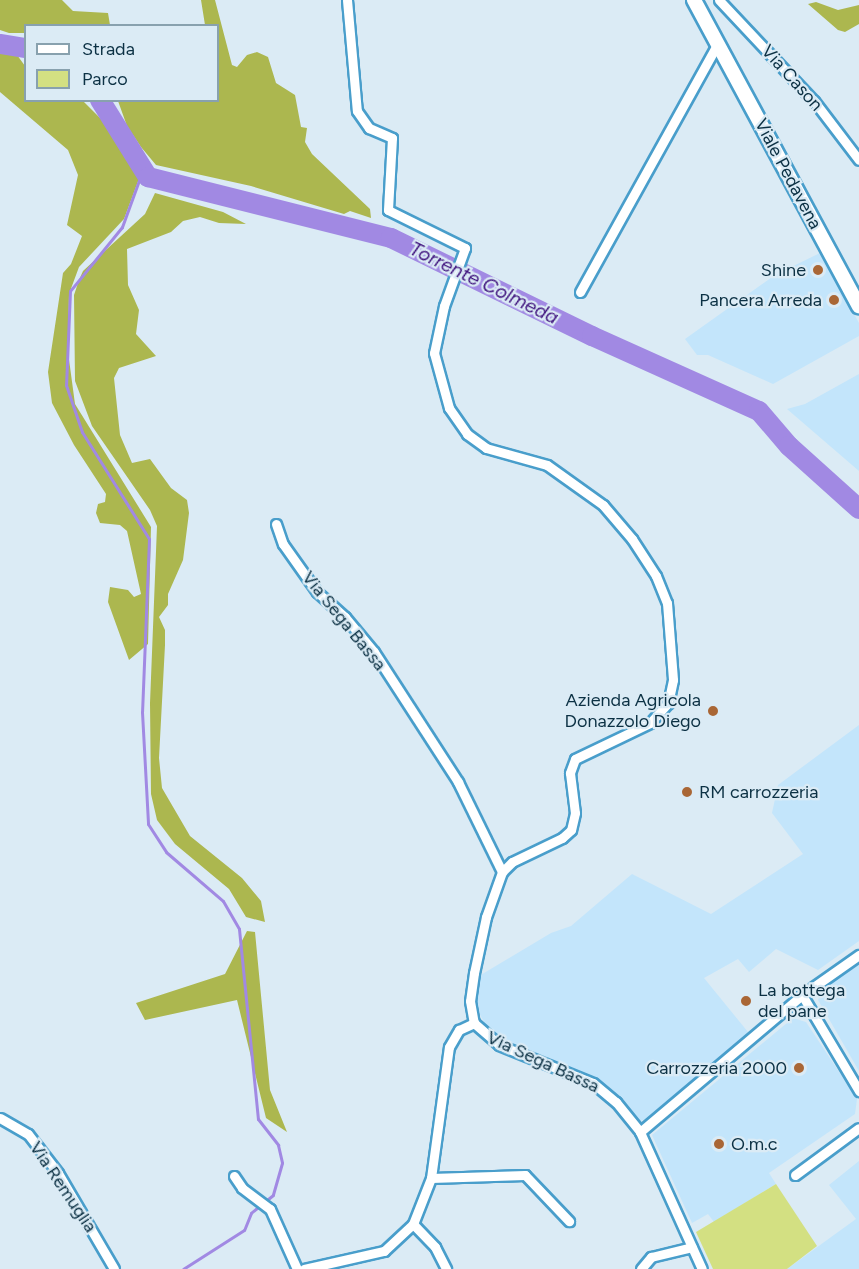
<!DOCTYPE html>
<html>
<head>
<meta charset="utf-8">
<style>
  body { margin:0 }
  #map { position:relative; width:859px; height:1269px; overflow:hidden; background:#dbebf5; font-family:Figtree,sans-serif }
  div>[style] { position:absolute }
  .built>* { inset:0; background:#c3e5fb }
  .green>* { inset:0; background:#d3e082 }
  .forest>* { inset:0; background:#acb74f }
  .stream>* { height:3px; margin:-1.5px; padding:0 1.5px; transform-origin:1.5px; border-radius:1.5px; background:#a189e3 }
  .river>* { height:20px; margin:-10px; padding:0 10px; transform-origin:10px; border-radius:10px; background:#a189e3 }
  .roads { filter:drop-shadow(2px 0 #499ecb) drop-shadow(-2px 0 #499ecb) drop-shadow(0 2px #499ecb) drop-shadow(0 -2px #499ecb) }
  .street>* { height:9px; margin:-4.5px; padding:0 4.5px; transform-origin:4.5px; border-radius:4.5px; background:#fff }
  .secondary>* { height:14px; margin:-7px; padding:0 7px; transform-origin:7px; border-radius:7px; background:#fff }
  .dots>* { width:16px; height:16px; translate:-50% -50%; box-sizing:border-box; border:3px solid #dbebf5; border-radius:50% }
  span { translate:-50% -50%; white-space:nowrap; text-align:center; line-height:1.15; -webkit-text-stroke:4.5px #dbebf5; paint-order:stroke }
  .street-label { font-size:18px; color:#0c3144 }
  .poi-label { font-size:18px; color:#0c3144 }
  .right { translate:-100% -50%; text-align:right }
  .left { translate:0 -50%; text-align:left }
  .water-label { font-size:20px; color:#40147e; font-style:italic }
  .legend { position:absolute; left:24px; top:24px; width:195px; height:78px; box-sizing:border-box; background:#dbebf5; border:2px solid #88a1ae; margin:0; padding:8px 10px; list-style:none; font-size:18px; color:#0c3144 }
  .legend li { display:flex; align-items:center; gap:12px; height:30px }
  .legend b { width:30px; border:2px solid #88a1ae }
</style>
</head>
<body>
<div id="map">
  <div class="built">
    <div style="clip-path:polygon(820px 253px,859px 323px,859px 336px,773px 384px,708px 355px,697px 355px,685px 339px,775px 275px)"></div>
    <div style="clip-path:polygon(859px 374px,859px 471px,787px 409px,805px 404px)"></div>
    <div style="clip-path:polygon(859px 725px,859px 941px,818px 970px,776px 949px,749px 972px,738px 959px,704px 978px,748px 1032px,701px 1075px,650px 1118px,637px 1122px,601px 1084px,532px 1056px,490px 1032px,476px 1008px,479px 976px,551px 933px,571px 926px,632px 874px,711px 914px,803px 854px,772px 813px,778px 785px)"></div>
    <div style="clip-path:polygon(859px 965px,859px 1071px,818px 1000px,823px 987px)"></div>
    <div style="clip-path:polygon(793px 1018px,806px 1022px,857px 1099px,855px 1114px,769px 1173px,776px 1184px,714px 1222px,708px 1214px,692px 1223px,652px 1135px)"></div>
    <div style="clip-path:polygon(859px 1161px,859px 1269px,787px 1269px,856px 1219px,829px 1185px)"></div>
  </div>
  <div class="green">
    <div style="clip-path:polygon(776px 1184px,817px 1246px,787px 1269px,713px 1269px,696px 1232px)"></div>
  </div>
  <div class="forest">
    <div style="clip-path:polygon(0 0,62px 0,73px 11px,108px 13px,110px 25px,26px 26px,25px 33px,9px 33px,0 30px)"></div>
    <div style="clip-path:polygon(201px 0,215px 0,232px 65px,237px 67px,247px 55px,257px 52px,268px 57px,276px 83px,295px 95px,301px 127px,307px 128px,305px 142px,312px 154px,370px 209px,371px 218px,350px 211px,344px 214px,251px 186px,156px 165px,141px 147px,127px 126px,118px 101px,218px 100px,218px 26px,205px 25px)"></div>
    <div style="clip-path:polygon(816px 2px,838px 10px,859px 5px,859px 24px,845px 32px,838px 30px,808px 4px)"></div>
    <div style="clip-path:polygon(0 41px,7px 41px,25px 66px,26px 100px,83px 101px,115px 133px,124px 134px,143px 168px,124px 219px,79px 267px,69px 294px,68px 352px,75px 404px,151px 527px,148px 644px,129px 660px,108px 602px,110px 587px,128px 590px,134px 597px,141px 594px,127px 531px,120px 525px,100px 523px,96px 513px,98px 504px,105px 502px,106px 494px,74px 445px,52px 403px,48px 372px,63px 273px,71px 264px,82px 236px,67px 225px,78px 175px,68px 150px,0 92px)"></div>
    <div style="clip-path:polygon(155px 193px,223px 212px,246px 224px,219px 223px,200px 217px,183px 221px,171px 232px,127px 249px,128px 285px,139px 310px,136px 334px,156px 356px,119px 368px,114px 378px,120px 435px,132px 463px,150px 459px,171px 488px,187px 500px,189px 513px,183px 560px,168px 594px,168px 605px,159px 617px,165px 630px,165px 645px,159px 758px,162px 788px,190px 836px,242px 878px,261px 901px,265px 922px,246px 917px,229px 889px,175px 844px,157px 820px,151px 794px,150px 703px,157px 526px,150px 510px,92px 426px,75px 381px,74px 295px,79px 280px,83px 271px,145px 214px)"></div>
    <div style="clip-path:polygon(247px 931px,255px 932px,270px 1090px,287px 1132px,266px 1118px,237px 1000px,145px 1020px,136px 1003px,225px 974px)"></div>
  </div>
  <div class="stream">
    <div style="left:142px;top:172px;width:59px;rotate:110deg"></div>
    <div style="left:122px;top:227px;width:82px;rotate:129.1deg"></div>
    <div style="left:70px;top:291px;width:94px;rotate:92.4deg"></div>
    <div style="left:66px;top:385px;width:50px;rotate:71.2deg"></div>
    <div style="left:82px;top:432px;width:126px;rotate:57.9deg"></div>
    <div style="left:149px;top:539px;width:173px;rotate:92.3deg"></div>
    <div style="left:142px;top:712px;width:112px;rotate:86.9deg"></div>
    <div style="left:148px;top:824px;width:33px;rotate:57deg"></div>
    <div style="left:166px;top:852px;width:75px;rotate:40.7deg"></div>
    <div style="left:223px;top:901px;width:32px;rotate:60deg"></div>
    <div style="left:239px;top:929px;width:191px;rotate:84.3deg"></div>
    <div style="left:258px;top:1119px;width:33px;rotate:52deg"></div>
    <div style="left:278px;top:1145px;width:18px;rotate:77deg"></div>
    <div style="left:282px;top:1163px;width:33px;rotate:106deg"></div>
    <div style="left:273px;top:1195px;width:28px;rotate:141deg"></div>
    <div style="left:251px;top:1213px;width:18px;rotate:112deg"></div>
    <div style="left:244px;top:1230px;width:72px;rotate:147.4deg"></div>
  </div>
  <div class="river">
    <div style="left:0;top:44px;width:26px;rotate:9deg"></div>
    <div style="left:100px;top:100px;width:91px;rotate:58.1deg"></div>
    <div style="left:148px;top:177px;width:251px;rotate:14.1deg"></div>
    <div style="left:391px;top:238px;width:224px;rotate:26deg"></div>
    <div style="left:592px;top:336px;width:183px;rotate:24.2deg"></div>
    <div style="left:759px;top:411px;width:46px;rotate:49.4deg"></div>
    <div style="left:789px;top:446px;width:94px;rotate:42deg"></div>
  </div>
  <div class="roads">
    <div class="street">
      <div style="left:347px;top:0;width:111px;rotate:84.9deg"></div>
      <div style="left:357px;top:111px;width:21px;rotate:55deg"></div>
      <div style="left:369px;top:128px;width:25px;rotate:23deg"></div>
      <div style="left:392px;top:138px;width:72px;rotate:93.2deg"></div>
      <div style="left:388px;top:210px;width:86px;rotate:26.3deg"></div>
      <div style="left:465px;top:248px;width:62px;rotate:109.9deg"></div>
      <div style="left:444px;top:306px;width:48px;rotate:102deg"></div>
      <div style="left:434px;top:353px;width:57px;rotate:74.7deg"></div>
      <div style="left:449px;top:408px;width:32px;rotate:55deg"></div>
      <div style="left:467px;top:434px;width:24px;rotate:36deg"></div>
      <div style="left:486px;top:448px;width:63px;rotate:15.6deg"></div>
      <div style="left:547px;top:465px;width:69px;rotate:35.5deg"></div>
      <div style="left:603px;top:505px;width:45px;rotate:49.5deg"></div>
      <div style="left:632px;top:539px;width:44px;rotate:57deg"></div>
      <div style="left:656px;top:576px;width:29px;rotate:68deg"></div>
      <div style="left:667px;top:603px;width:77px;rotate:85.5deg"></div>
      <div style="left:673px;top:680px;width:24px;rotate:102deg"></div>
      <div style="left:668px;top:703px;width:27px;rotate:132deg"></div>
      <div style="left:650px;top:723px;width:83px;rotate:154.4deg"></div>
      <div style="left:575px;top:759px;width:15px;rotate:110deg"></div>
      <div style="left:570px;top:773px;width:40px;rotate:82.9deg"></div>
      <div style="left:575px;top:813px;width:17px;rotate:103deg"></div>
      <div style="left:571px;top:830px;width:12px;rotate:138deg"></div>
      <div style="left:562px;top:838px;width:55px;rotate:154.4deg"></div>
      <div style="left:512px;top:862px;width:14px;rotate:135deg"></div>
      <div style="left:502px;top:872px;width:48px;rotate:109.6deg"></div>
      <div style="left:486px;top:917px;width:57px;rotate:102.1deg"></div>
      <div style="left:474px;top:973px;width:28px;rotate:98deg"></div>
      <div style="left:470px;top:1001px;width:22px;rotate:80deg"></div>
      <div style="left:474px;top:1023px;width:33px;rotate:41deg"></div>
      <div style="left:499px;top:1045px;width:101px;rotate:22deg"></div>
      <div style="left:593px;top:1083px;width:30px;rotate:40deg"></div>
      <div style="left:616px;top:1102px;width:38px;rotate:51deg"></div>
      <div style="left:640px;top:1132px;width:150px;rotate:65.7deg"></div>
      <div style="left:719px;top:0;width:139px;rotate:46.8deg"></div>
      <div style="left:814px;top:101px;width:74px;rotate:52.7deg"></div>
      <div style="left:580px;top:292px;width:285px;rotate:-61deg"></div>
      <div style="left:276px;top:524px;width:21px;rotate:71deg"></div>
      <div style="left:283px;top:544px;width:59px;rotate:54.7deg"></div>
      <div style="left:317px;top:592px;width:38px;rotate:42deg"></div>
      <div style="left:345px;top:617px;width:45px;rotate:50.4deg"></div>
      <div style="left:374px;top:652px;width:155px;rotate:57.1deg"></div>
      <div style="left:458px;top:782px;width:100px;rotate:63.9deg"></div>
      <div style="left:802px;top:995px;width:112px;rotate:59.3deg"></div>
      <div style="left:0;top:1118px;width:32px;rotate:30deg"></div>
      <div style="left:28px;top:1134px;width:49px;rotate:52.4deg"></div>
      <div style="left:58px;top:1173px;width:111px;rotate:59.7deg"></div>
      <div style="left:640px;top:1132px;width:212px;rotate:-40.2deg"></div>
      <div style="left:802px;top:995px;width:70px;rotate:-35.1deg"></div>
      <div style="left:795px;top:1175px;width:79px;rotate:-36.3deg"></div>
      <div style="left:234px;top:1176px;width:14px;rotate:56deg"></div>
      <div style="left:242px;top:1188px;width:35px;rotate:37deg"></div>
      <div style="left:270px;top:1209px;width:66px;rotate:65.8deg"></div>
      <div style="left:431px;top:1178px;width:94px;rotate:-1.8deg"></div>
      <div style="left:525px;top:1175px;width:64px;rotate:46.3deg"></div>
      <div style="left:413px;top:1224px;width:32px;rotate:46deg"></div>
      <div style="left:435px;top:1247px;width:25px;rotate:63deg"></div>
      <div style="left:304px;top:1269px;width:82px;rotate:-12.7deg"></div>
      <div style="left:384px;top:1251px;width:40px;rotate:-43deg"></div>
      <div style="left:413px;top:1224px;width:49px;rotate:-68.6deg"></div>
      <div style="left:431px;top:1178px;width:132px;rotate:-82.2deg"></div>
      <div style="left:449px;top:1047px;width:20px;rotate:-60deg"></div>
      <div style="left:459px;top:1030px;width:17px;rotate:-25deg"></div>
      <div style="left:641px;top:1269px;width:16px;rotate:-50deg"></div>
      <div style="left:651px;top:1257px;width:42px;rotate:-13.7deg"></div>
    </div>
    <div class="secondary">
      <div style="left:694px;top:0;width:348px;rotate:61.7deg"></div>
    </div>
  </div>
  <div class="dots">
    <div style="left:818px;top:270px;background:#a96635"></div>
    <div style="left:834px;top:300px;background:#a96635"></div>
    <div style="left:713px;top:711px;background:#a96635"></div>
    <div style="left:687px;top:792px;background:#a96635"></div>
    <div style="left:746px;top:1001px;background:#a96635"></div>
    <div style="left:799px;top:1068px;background:#a96635"></div>
    <div style="left:719px;top:1144px;background:#a96635"></div>
  </div>
  <div class="street-label">
    <span style="left:792px;top:78px;rotate:48deg">Via Cason</span>
    <span style="left:788px;top:174px;rotate:62deg">Viale Pedavena</span>
    <span style="left:344px;top:621px;rotate:51deg">Via Sega Bassa</span>
    <span style="left:543px;top:1062px;rotate:25deg">Via Sega Bassa</span>
    <span style="left:63px;top:1187px;rotate:56deg">Via Remuglia</span>
  </div>
  <div class="poi-label">
    <span class="right" style="left:806px;top:270px">Shine</span>
    <span class="right" style="left:822px;top:300px">Pancera Arreda</span>
    <span class="right" style="left:701px;top:711px">Azienda Agricola<br>Donazzolo Diego</span>
    <span class="left" style="left:699px;top:792px">RM carrozzeria</span>
    <span class="left" style="left:758px;top:1001px">La bottega<br>del pane</span>
    <span class="right" style="left:787px;top:1068px">Carrozzeria 2000</span>
    <span class="left" style="left:731px;top:1144px">O.m.c</span>
  </div>
  <div class="water-label">
    <span style="left:484px;top:283px;rotate:26deg">Torrente Colmeda</span>
  </div>
  <ul class="legend">
  <li><b style="height:8px;background:#fff"></b>Strada</li>
  <li><b style="height:16px;background:#d3e082"></b>Parco</li>
  </ul>
</div>
</body>
</html>
